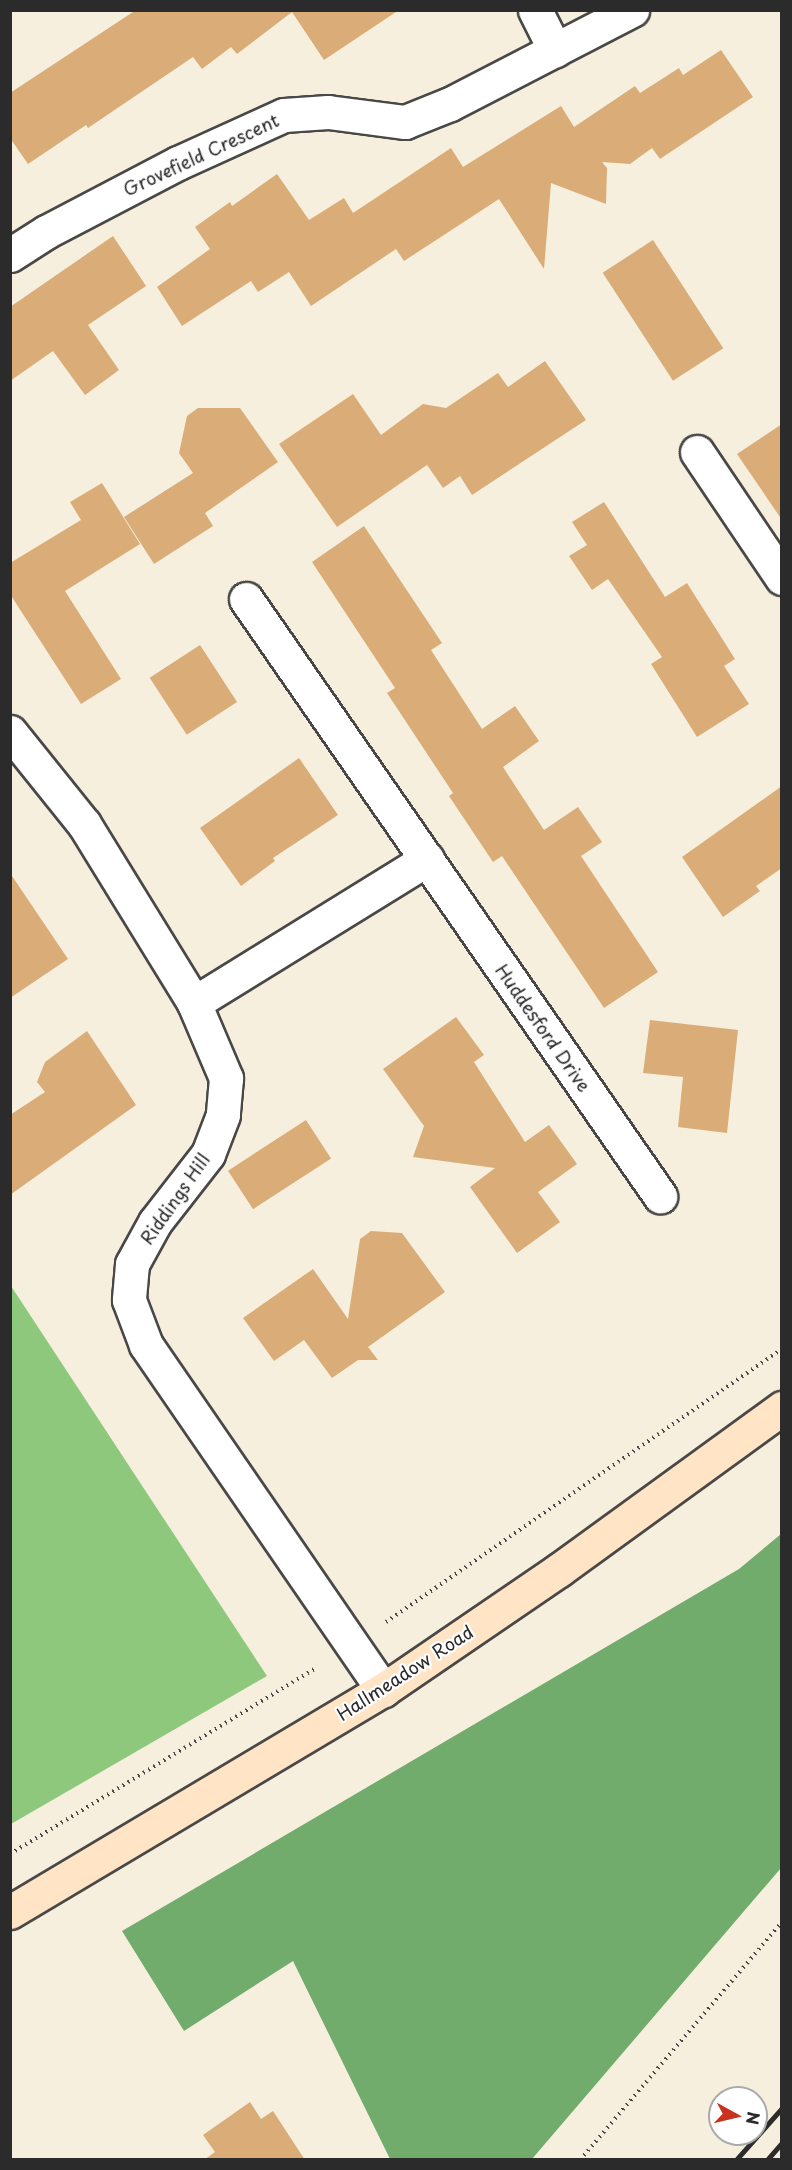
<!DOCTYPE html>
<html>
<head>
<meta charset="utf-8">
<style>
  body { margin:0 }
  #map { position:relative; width:792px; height:2170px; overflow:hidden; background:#f6efde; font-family:"Playpen Sans",sans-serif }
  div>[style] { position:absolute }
  .green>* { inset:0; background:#8ec87d }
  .forest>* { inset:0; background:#72ac6c }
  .building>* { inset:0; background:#daad78; transform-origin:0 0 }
  .path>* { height:4px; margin-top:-2px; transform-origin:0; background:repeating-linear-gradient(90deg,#494846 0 1.5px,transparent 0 6px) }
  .roads { filter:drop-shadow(2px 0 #494846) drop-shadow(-2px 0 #494846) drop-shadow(0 2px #494846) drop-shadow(0 -2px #494846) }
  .street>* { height:33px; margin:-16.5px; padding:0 16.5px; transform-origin:16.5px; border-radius:16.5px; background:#fff }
  .secondary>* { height:33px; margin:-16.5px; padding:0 16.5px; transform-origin:16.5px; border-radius:16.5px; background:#ffe4c6 }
  .rail>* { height:4.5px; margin:-2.25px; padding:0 2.25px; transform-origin:2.25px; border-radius:2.25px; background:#2b2b2b }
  span { translate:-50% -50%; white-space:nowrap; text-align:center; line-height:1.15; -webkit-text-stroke:4.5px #fff; paint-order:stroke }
  .street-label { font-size:18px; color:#2b2b2b }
  .frame { position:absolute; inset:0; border:12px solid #2b2b2b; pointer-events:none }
  .north { position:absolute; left:708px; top:2086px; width:60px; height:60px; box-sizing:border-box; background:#fff; border:2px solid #aaa; border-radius:50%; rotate:98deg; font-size:16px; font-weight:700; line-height:24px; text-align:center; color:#2b2b2b }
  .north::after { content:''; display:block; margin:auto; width:21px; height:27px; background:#c8321e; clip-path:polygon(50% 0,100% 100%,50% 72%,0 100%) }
</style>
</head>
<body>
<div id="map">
  <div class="green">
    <div style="clip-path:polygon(11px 1286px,267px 1676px,11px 1824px,10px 1824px)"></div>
  </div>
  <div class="forest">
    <div style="clip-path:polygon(781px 1534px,781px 1868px,532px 2159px,390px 2159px,293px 1961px,184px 2031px,122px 1931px,739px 1569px)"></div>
  </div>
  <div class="building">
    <div style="clip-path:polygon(136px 10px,399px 10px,324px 60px,292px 12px,237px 54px,231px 47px,202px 69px,193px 57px,88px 128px,86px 125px,28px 164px,10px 138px,10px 93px)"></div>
    <div style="clip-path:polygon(721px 50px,753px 97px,660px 159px,652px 148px,630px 164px,602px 162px,607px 168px,606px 204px,551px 183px,544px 269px,499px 199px,404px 261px,396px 249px,311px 306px,289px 272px,258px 292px,251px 281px,182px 326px,157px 287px,210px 249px,195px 227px,230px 202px,232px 206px,277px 174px,309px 220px,344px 198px,353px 213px,451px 148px,463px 167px,561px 106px,574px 127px,635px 86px,640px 93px,679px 68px,683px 75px)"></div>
    <div style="clip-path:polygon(113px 236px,146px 286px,88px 325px,119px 370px,85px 395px,53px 351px,10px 381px,10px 307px)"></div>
    <div style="left:653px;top:240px;width:129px;height:60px;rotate:57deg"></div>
    <div style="clip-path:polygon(545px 361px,586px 420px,472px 495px,460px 476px,443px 488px,427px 465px,337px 527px,279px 444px,353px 394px,381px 435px,423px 404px,446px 408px,498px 373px,508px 387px)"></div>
    <div style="clip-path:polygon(198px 408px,240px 408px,278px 462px,205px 513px,213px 526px,154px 564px,124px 517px,193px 473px,179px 453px,187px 416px)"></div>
    <div style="clip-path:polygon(782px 424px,782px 520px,737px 454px)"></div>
    <div style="clip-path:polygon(102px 483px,140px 544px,65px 591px,121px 679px,81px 704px,10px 594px,10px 563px,81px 520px,70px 502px)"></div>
    <div style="clip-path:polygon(604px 502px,665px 597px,687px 583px,735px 659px,724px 666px,749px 704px,697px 737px,651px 664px,662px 657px,608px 579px,592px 590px,569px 556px,587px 545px,572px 522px)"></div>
    <div style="clip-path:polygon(364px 526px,442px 643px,431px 650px,482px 729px,515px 706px,539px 741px,503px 767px,544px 830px,578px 807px,602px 842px,581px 856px,658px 972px,604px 1008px,502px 856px,493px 862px,449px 796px,453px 793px,387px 693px,395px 688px,312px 562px)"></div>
    <div style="left:200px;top:645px;width:68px;height:60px;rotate:57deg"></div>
    <div style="clip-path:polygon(299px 758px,338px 815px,273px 858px,275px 861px,241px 886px,200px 828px)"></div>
    <div style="clip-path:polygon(782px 786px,782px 868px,756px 886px,760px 891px,723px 917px,682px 857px)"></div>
    <div style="clip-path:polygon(10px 873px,68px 959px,10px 998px)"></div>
    <div style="clip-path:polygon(456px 1017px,484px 1055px,474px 1062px,525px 1142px,549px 1125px,577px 1164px,538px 1192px,560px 1222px,517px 1253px,470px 1187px,495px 1168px,413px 1157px,424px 1126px,383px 1069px)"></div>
    <div style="clip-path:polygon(650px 1020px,738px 1030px,727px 1133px,678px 1127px,683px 1077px,643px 1073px)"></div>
    <div style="clip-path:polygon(87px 1031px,136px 1105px,10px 1195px,10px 1115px,45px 1092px,37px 1082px,45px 1062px)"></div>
    <div style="left:306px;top:1120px;width:46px;height:93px;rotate:57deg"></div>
    <div style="clip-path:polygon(371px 1231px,402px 1233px,445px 1292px,368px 1347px,378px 1360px,358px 1360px,332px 1378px,304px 1340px,274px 1361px,243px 1318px,313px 1269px,348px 1319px,360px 1239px)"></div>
    <div style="clip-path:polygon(250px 2102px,261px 2119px,273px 2111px,305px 2160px,204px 2160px,215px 2152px,203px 2135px)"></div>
  </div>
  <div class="path">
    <div style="left:386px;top:1622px;width:481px;rotate:-34.6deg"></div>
    <div style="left:10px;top:1854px;width:359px;rotate:-31.3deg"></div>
    <div style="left:580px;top:2160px;width:312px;rotate:-49.7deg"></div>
  </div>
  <div class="roads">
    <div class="street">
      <div style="left:535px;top:10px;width:45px;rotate:63.4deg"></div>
      <div style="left:10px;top:255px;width:43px;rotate:-32.6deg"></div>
      <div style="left:46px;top:232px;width:149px;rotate:-27.6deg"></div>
      <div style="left:178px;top:163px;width:116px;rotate:-24.4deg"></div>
      <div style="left:284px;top:115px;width:44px;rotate:-3.9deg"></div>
      <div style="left:328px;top:112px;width:78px;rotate:7.4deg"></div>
      <div style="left:405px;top:122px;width:48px;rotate:-21.8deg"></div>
      <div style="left:450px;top:104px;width:205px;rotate:-27.3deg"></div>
      <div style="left:697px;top:452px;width:152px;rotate:56deg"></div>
      <div style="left:246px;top:599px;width:727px;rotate:55.26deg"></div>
      <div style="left:10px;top:732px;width:118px;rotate:51.2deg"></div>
      <div style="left:84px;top:824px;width:210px;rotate:58.4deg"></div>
      <div style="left:194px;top:1003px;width:82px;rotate:66.9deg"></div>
      <div style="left:226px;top:1078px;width:37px;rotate:95deg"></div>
      <div style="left:223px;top:1115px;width:42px;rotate:111deg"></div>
      <div style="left:208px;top:1154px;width:86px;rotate:127.9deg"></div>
      <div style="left:155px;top:1222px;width:48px;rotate:118.7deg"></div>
      <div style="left:132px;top:1264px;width:36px;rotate:95deg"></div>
      <div style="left:129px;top:1300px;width:48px;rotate:69.3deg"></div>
      <div style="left:146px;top:1345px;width:419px;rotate:55.5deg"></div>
      <div style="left:194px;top:1003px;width:274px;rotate:-31.7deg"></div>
    </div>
    <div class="secondary">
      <div style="left:10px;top:1912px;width:434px;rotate:-30.8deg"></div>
      <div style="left:383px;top:1690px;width:213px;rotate:-34.3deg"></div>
      <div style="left:559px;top:1570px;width:276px;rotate:-36deg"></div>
    </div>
  </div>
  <div class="rail">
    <div style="left:736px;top:2160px;width:69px;rotate:-48.5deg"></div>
    <div style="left:767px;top:2160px;width:23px;rotate:-49deg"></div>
  </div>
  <div class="street-label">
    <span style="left:201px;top:155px;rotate:-25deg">Grovefield Crescent</span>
    <span style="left:543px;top:1028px;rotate:55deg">Huddesford Drive</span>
    <span style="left:175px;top:1199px;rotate:-55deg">Riddings Hill</span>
    <span style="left:405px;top:1673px;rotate:-33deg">Hallmeadow Road</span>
  </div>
  <div class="frame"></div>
  <div class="north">N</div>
</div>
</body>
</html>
